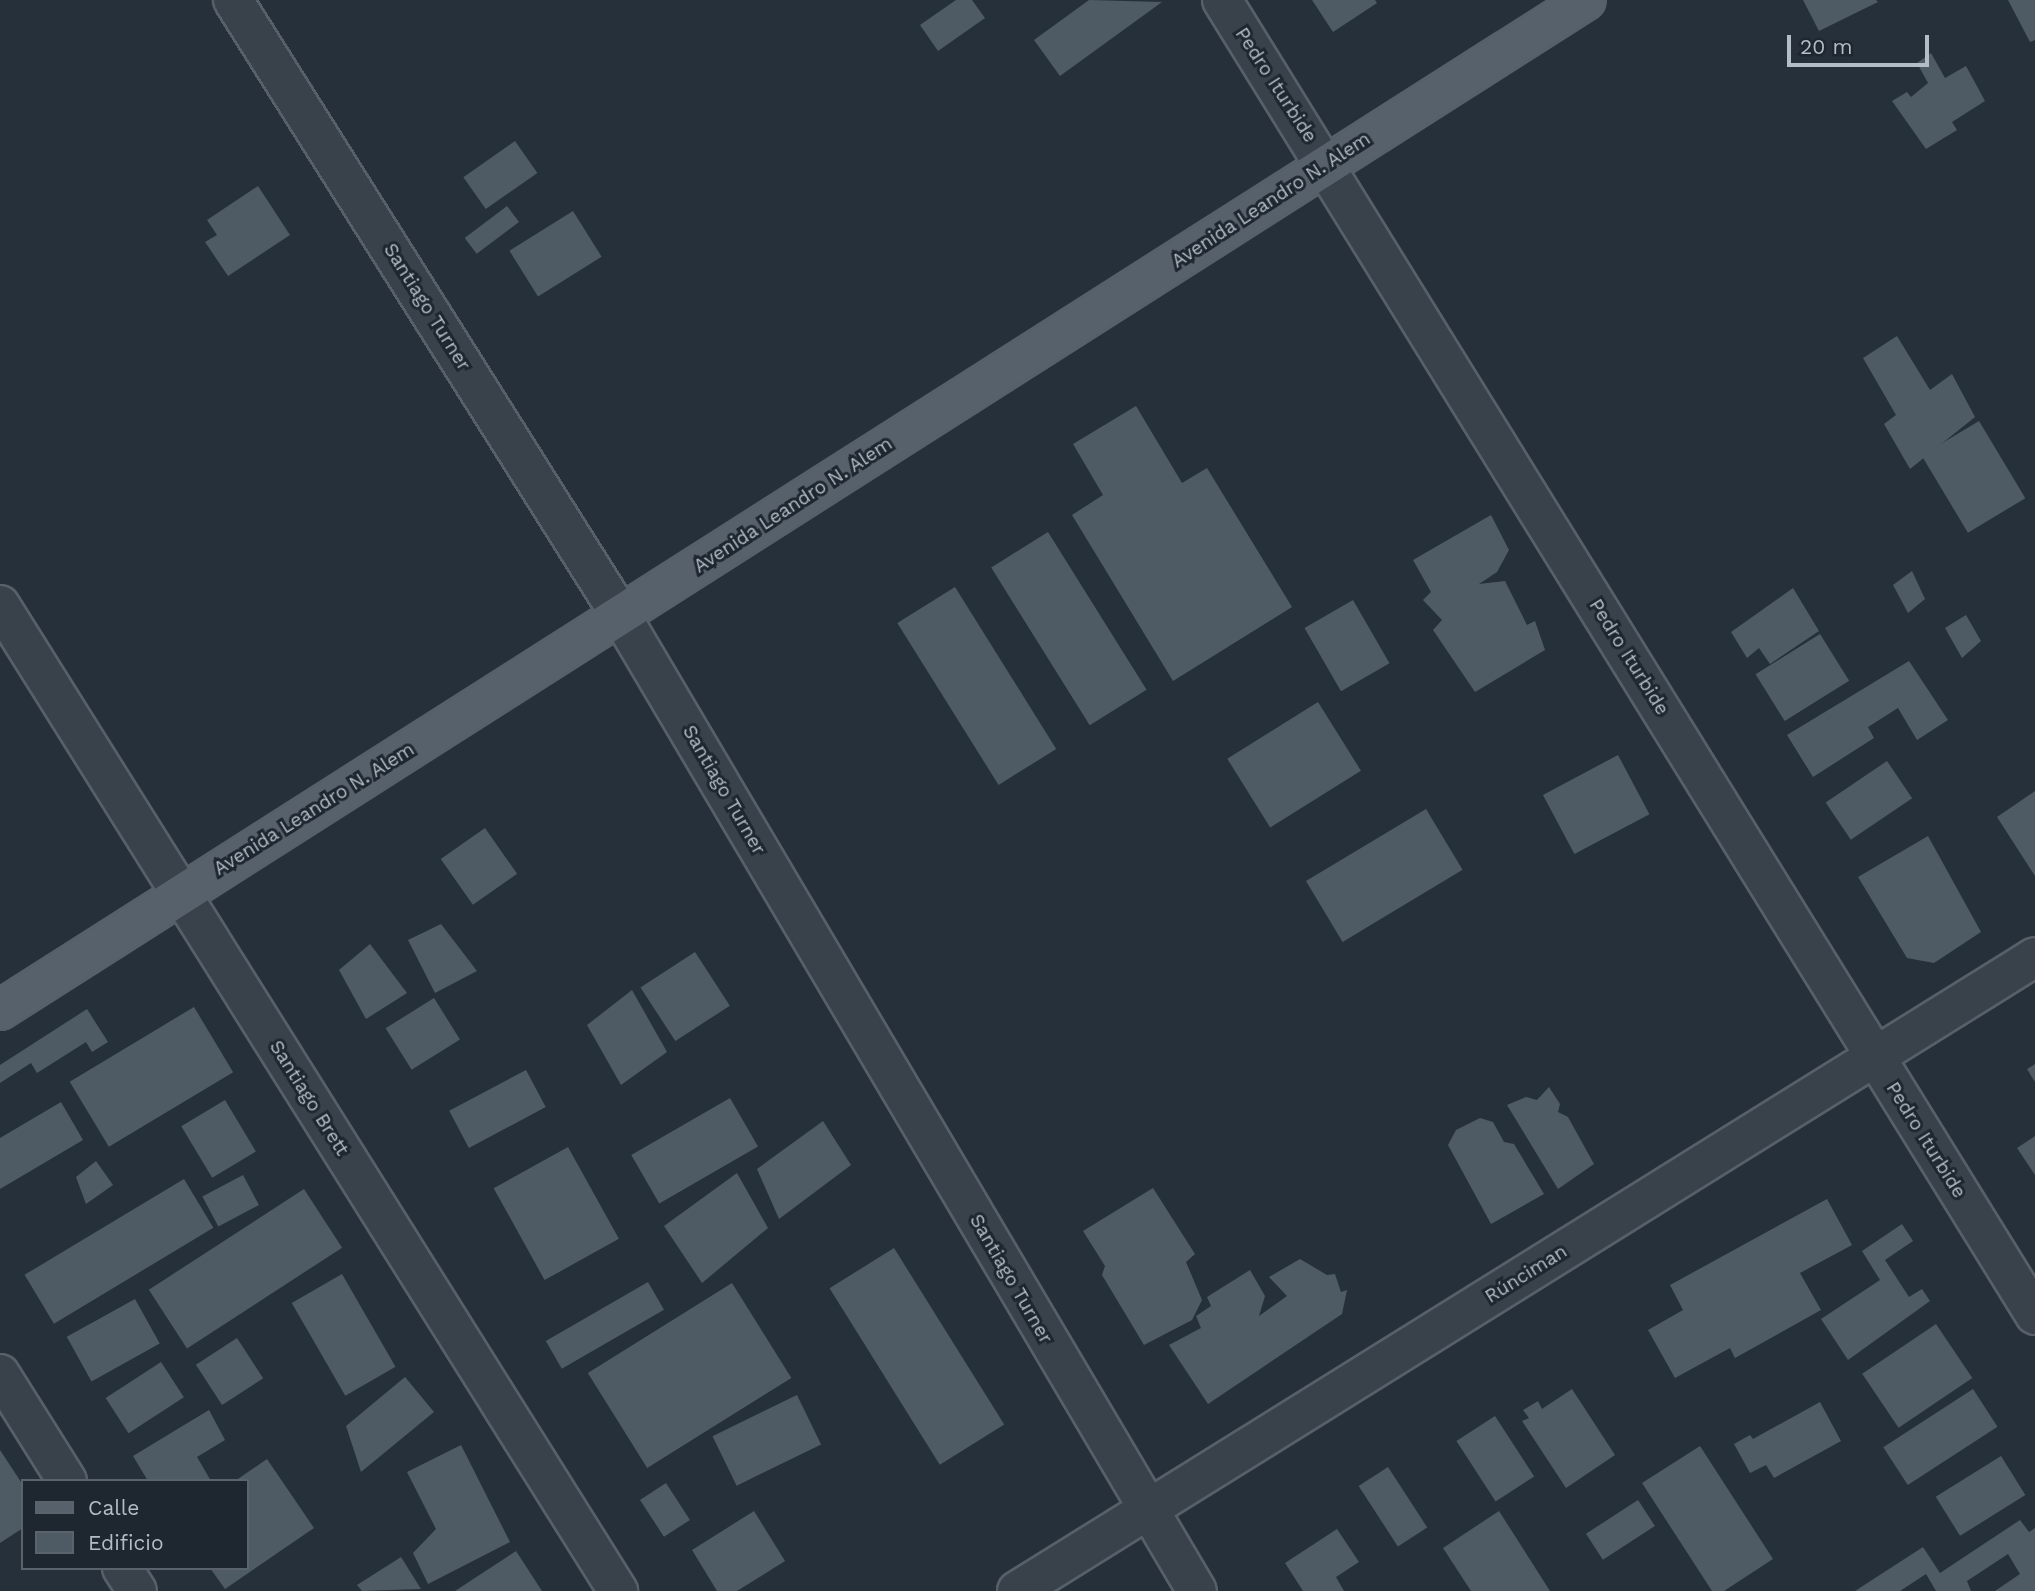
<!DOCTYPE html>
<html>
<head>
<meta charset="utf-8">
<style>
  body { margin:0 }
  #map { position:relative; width:2035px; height:1591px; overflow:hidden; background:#25303a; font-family:"Work Sans",sans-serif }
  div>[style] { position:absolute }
  .building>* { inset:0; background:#4e5b65; transform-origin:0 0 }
  .roads { filter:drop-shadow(2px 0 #576069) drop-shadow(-2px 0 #576069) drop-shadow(0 2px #576069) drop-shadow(0 -2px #576069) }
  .minor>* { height:38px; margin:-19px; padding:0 19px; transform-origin:19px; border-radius:19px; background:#39424b }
  .major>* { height:38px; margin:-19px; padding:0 19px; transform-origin:19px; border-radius:19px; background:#57616b }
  span { translate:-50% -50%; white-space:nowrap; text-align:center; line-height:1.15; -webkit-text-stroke:6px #1e2730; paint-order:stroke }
  .street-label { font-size:19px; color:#b4bdc6 }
  .legend { position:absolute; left:21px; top:1479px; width:228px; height:91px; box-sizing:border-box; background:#1e2730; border:2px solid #5a636c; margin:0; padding:9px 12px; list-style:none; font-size:21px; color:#b4bdc6 }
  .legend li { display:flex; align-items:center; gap:14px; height:35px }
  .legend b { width:35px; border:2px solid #5a636c }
  .scale { position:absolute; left:1787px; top:35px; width:142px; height:32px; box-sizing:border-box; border:4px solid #b4bdc6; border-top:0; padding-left:9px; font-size:21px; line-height:24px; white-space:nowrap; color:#b4bdc6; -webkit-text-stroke:5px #1e2730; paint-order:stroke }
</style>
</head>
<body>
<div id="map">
  <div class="building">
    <div style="clip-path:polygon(956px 0,972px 0,985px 18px,938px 51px,920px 25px)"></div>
    <div style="clip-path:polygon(1089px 0,1162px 2px,1060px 76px,1034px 40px)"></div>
    <div style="clip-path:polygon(1312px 0,1375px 0,1377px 3px,1333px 32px)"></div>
    <div style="clip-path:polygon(1803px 0,1876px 0,1878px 2px,1819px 31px)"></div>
    <div style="clip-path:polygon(2008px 0,2035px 0,2035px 40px,2030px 42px)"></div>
    <div style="clip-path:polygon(1931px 53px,1945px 78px,1966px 66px,1985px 101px,1952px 122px,1957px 130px,1926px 149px,1892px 101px,1907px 92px,1911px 97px,1928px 83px,1917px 63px)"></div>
    <div style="left:515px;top:141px;width:39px;height:63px;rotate:55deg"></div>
    <div style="clip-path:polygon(258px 186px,290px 235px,228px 276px,205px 242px,217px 235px,207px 220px)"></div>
    <div style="left:507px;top:206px;width:20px;height:53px;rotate:53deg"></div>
    <div style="left:573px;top:211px;width:54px;height:75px;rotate:58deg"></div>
    <div style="clip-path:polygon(1897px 336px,1930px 390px,1952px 374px,1975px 417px,1910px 469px,1884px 424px,1896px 415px,1863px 358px)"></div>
    <div style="clip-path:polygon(1136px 406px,1182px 483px,1207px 468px,1292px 607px,1173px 681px,1072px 515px,1103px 495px,1073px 444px)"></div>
    <div style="left:1979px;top:421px;width:90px;height:67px;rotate:59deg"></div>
    <div style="clip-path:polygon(1491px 515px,1509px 550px,1497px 572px,1479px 584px,1505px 581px,1527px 625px,1535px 621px,1545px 650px,1475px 692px,1433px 630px,1442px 620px,1423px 600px,1431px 592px,1413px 560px)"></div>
    <div style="left:1048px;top:532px;width:186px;height:67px;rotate:58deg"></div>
    <div style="clip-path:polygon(1912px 571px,1925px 599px,1908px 613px,1893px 585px)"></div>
    <div style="left:955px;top:587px;width:191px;height:68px;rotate:58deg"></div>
    <div style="clip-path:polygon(1793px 588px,1819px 631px,1770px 664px,1759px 648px,1747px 658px,1731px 632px)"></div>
    <div style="left:1353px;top:600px;width:73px;height:56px;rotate:60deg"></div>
    <div style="clip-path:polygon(1966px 615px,1981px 641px,1962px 658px,1945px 628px)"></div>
    <div style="left:1820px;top:634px;width:55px;height:76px;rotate:58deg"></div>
    <div style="clip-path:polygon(1909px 661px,1948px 720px,1917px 740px,1898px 708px,1868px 727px,1874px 738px,1813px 777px,1787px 735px)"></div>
    <div style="left:1318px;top:702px;width:81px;height:107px;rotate:58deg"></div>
    <div style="left:1618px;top:755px;width:67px;height:85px;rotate:62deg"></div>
    <div style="left:1887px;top:761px;width:45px;height:74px;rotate:56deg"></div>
    <div style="clip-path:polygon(2035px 791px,2035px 876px,1997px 817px)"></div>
    <div style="left:1426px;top:809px;width:71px;height:140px;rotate:59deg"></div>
    <div style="left:485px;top:828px;width:56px;height:54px;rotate:55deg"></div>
    <div style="clip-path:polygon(1928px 836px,1981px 932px,1934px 963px,1907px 958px,1858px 877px)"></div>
    <div style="clip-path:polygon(441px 924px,477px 971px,435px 993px,408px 940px)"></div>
    <div style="clip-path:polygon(370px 944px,407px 993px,366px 1019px,339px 970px)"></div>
    <div style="left:695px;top:952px;width:64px;height:65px;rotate:57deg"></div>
    <div style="clip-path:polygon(632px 990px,667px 1052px,621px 1085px,587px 1025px)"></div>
    <div style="left:434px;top:998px;width:49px;height:57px;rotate:58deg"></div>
    <div style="left:194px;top:1007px;width:76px;height:145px;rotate:59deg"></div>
    <div style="clip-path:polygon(87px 1009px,108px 1042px,92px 1052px,86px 1042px,37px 1073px,31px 1063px,0 1083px,0 1065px)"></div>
    <div style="clip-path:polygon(2035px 1064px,2035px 1082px,2027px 1069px)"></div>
    <div style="left:526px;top:1070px;width:42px;height:87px;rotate:62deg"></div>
    <div style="clip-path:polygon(1549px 1087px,1560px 1104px,1558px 1112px,1568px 1117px,1594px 1164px,1558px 1189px,1507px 1105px,1526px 1097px,1537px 1100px)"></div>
    <div style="left:730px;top:1098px;width:56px;height:114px;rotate:60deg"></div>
    <div style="left:225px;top:1100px;width:60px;height:51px;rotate:59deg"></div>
    <div style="clip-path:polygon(61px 1102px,83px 1140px,0 1189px,0 1138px)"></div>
    <div style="clip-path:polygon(1480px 1118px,1493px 1122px,1504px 1142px,1514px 1144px,1544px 1194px,1491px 1224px,1448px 1145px,1456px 1130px)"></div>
    <div style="clip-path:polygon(823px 1121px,851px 1165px,779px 1219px,757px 1169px)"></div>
    <div style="clip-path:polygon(2035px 1136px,2035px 1175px,2017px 1148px)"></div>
    <div style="left:568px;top:1147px;width:105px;height:85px;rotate:61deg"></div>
    <div style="clip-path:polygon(96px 1161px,113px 1185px,86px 1204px,76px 1177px)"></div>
    <div style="clip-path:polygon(737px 1173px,768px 1228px,702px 1283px,664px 1226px)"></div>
    <div style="left:243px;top:1175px;width:34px;height:46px;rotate:62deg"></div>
    <div style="left:184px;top:1179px;width:57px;height:186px;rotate:59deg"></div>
    <div style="clip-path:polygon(1153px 1188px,1195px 1254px,1186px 1262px,1202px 1300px,1192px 1320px,1144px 1345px,1102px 1275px,1105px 1266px,1083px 1231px)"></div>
    <div style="left:304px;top:1189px;width:70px;height:185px;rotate:57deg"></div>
    <div style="clip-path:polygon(1827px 1199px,1852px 1245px,1800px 1273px,1821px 1310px,1735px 1358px,1730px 1348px,1675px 1378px,1648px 1330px,1683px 1310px,1670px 1285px)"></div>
    <div style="clip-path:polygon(1902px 1224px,1913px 1241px,1885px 1260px,1909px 1297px,1922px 1289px,1930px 1301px,1848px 1360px,1821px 1319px,1880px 1280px,1862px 1251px)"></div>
    <div style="left:894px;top:1248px;width:208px;height:76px;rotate:58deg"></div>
    <div style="clip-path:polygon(1300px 1259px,1327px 1275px,1335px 1274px,1341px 1292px,1347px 1290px,1342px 1314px,1208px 1404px,1169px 1345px,1201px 1328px,1196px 1316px,1211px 1306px,1207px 1297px,1250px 1270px,1265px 1296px,1259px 1316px,1287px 1296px,1269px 1277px)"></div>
    <div style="left:342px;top:1274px;width:107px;height:58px;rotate:60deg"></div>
    <div style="left:648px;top:1282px;width:32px;height:118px;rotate:60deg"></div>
    <div style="left:732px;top:1283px;width:112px;height:170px;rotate:58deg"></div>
    <div style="left:135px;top:1299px;width:51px;height:78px;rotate:61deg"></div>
    <div style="left:1936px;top:1324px;width:65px;height:89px;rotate:56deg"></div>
    <div style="left:237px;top:1338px;width:48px;height:49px;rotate:57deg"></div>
    <div style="left:161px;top:1362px;width:42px;height:66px;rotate:57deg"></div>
    <div style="clip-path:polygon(405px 1377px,434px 1412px,361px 1472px,346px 1426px)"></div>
    <div style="clip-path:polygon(1572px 1389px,1615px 1455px,1566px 1488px,1522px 1421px,1529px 1418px,1523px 1410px,1538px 1401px,1542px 1409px)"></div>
    <div style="left:1973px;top:1389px;width:45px;height:107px;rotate:57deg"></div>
    <div style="left:797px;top:1395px;width:55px;height:94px;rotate:64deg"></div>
    <div style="clip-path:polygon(1820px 1402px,1841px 1441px,1774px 1478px,1766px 1465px,1750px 1473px,1734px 1444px,1750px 1435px,1753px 1439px)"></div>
    <div style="clip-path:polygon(209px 1410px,225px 1440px,197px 1457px,211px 1481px,148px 1481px,133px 1456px)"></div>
    <div style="left:1495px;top:1416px;width:72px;height:46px;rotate:57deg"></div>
    <div style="clip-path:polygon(461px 1445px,510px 1542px,428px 1584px,413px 1553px,436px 1529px,407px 1472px)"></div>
    <div style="clip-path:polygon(1700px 1446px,1773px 1559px,1724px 1591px,1712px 1591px,1642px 1483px)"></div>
    <div style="clip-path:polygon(0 1450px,23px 1485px,23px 1528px,0 1543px)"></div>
    <div style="left:2001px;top:1456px;width:46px;height:77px;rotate:58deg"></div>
    <div style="clip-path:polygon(267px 1459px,314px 1528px,225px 1589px,210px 1568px,247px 1568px,247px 1481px,235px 1481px)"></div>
    <div style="left:1388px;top:1467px;width:72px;height:35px;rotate:57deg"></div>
    <div style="left:666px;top:1483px;width:44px;height:31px;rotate:57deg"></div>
    <div style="left:1638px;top:1500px;width:31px;height:62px;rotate:57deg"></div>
    <div style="clip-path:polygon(754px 1511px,785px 1561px,737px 1591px,717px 1591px,692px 1550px)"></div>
    <div style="clip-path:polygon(1499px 1511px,1550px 1591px,1471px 1591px,1443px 1548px)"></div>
    <div style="clip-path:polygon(2020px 1520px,2029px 1532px,2035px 1528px,2035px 1591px,1995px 1591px,2020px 1574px,2008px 1554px,1967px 1581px,1971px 1591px,1936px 1591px,1926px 1574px,1900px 1591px,1855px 1591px,1923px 1547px,1940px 1573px)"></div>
    <div style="clip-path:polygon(1337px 1529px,1359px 1562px,1336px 1577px,1344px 1591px,1303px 1591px,1285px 1563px)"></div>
    <div style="clip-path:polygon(516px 1551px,542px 1591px,455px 1591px)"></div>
    <div style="clip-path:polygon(401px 1557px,421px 1589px,362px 1591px,357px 1585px)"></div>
  </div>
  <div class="roads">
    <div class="minor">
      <div style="left:233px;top:0;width:728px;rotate:57.79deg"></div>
      <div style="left:621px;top:616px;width:1132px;rotate:59.43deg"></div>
      <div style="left:1222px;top:0;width:1546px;rotate:58.27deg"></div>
      <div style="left:0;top:605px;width:1164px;rotate:57.92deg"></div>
      <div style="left:0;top:1374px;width:126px;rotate:57.9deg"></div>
      <div style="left:122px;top:1568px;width:27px;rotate:57deg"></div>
      <div style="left:1017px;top:1591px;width:1199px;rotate:-31.91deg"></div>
    </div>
    <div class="major">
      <div style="left:0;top:1010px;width:1880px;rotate:-32.49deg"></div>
    </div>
  </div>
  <div class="street-label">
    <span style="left:1276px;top:85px;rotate:57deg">Pedro Iturbide</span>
    <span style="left:1271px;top:200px;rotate:-33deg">Avenida Leandro N. Alem</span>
    <span style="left:427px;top:307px;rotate:58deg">Santiago Turner</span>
    <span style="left:793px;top:505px;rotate:-33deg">Avenida Leandro N. Alem</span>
    <span style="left:1629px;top:657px;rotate:58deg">Pedro Iturbide</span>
    <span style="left:724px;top:790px;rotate:60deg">Santiago Turner</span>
    <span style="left:314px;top:809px;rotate:-32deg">Avenida Leandro N. Alem</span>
    <span style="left:309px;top:1098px;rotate:58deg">Santiago Brett</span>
    <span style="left:1926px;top:1140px;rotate:58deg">Pedro Iturbide</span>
    <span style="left:1526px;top:1274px;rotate:-32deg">Rúnciman</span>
    <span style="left:1011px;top:1279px;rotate:60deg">Santiago Turner</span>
  </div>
  <ul class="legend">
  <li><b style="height:9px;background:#57616b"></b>Calle</li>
  <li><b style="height:19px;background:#4e5b65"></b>Edificio</li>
  </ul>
  <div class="scale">20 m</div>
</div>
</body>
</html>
